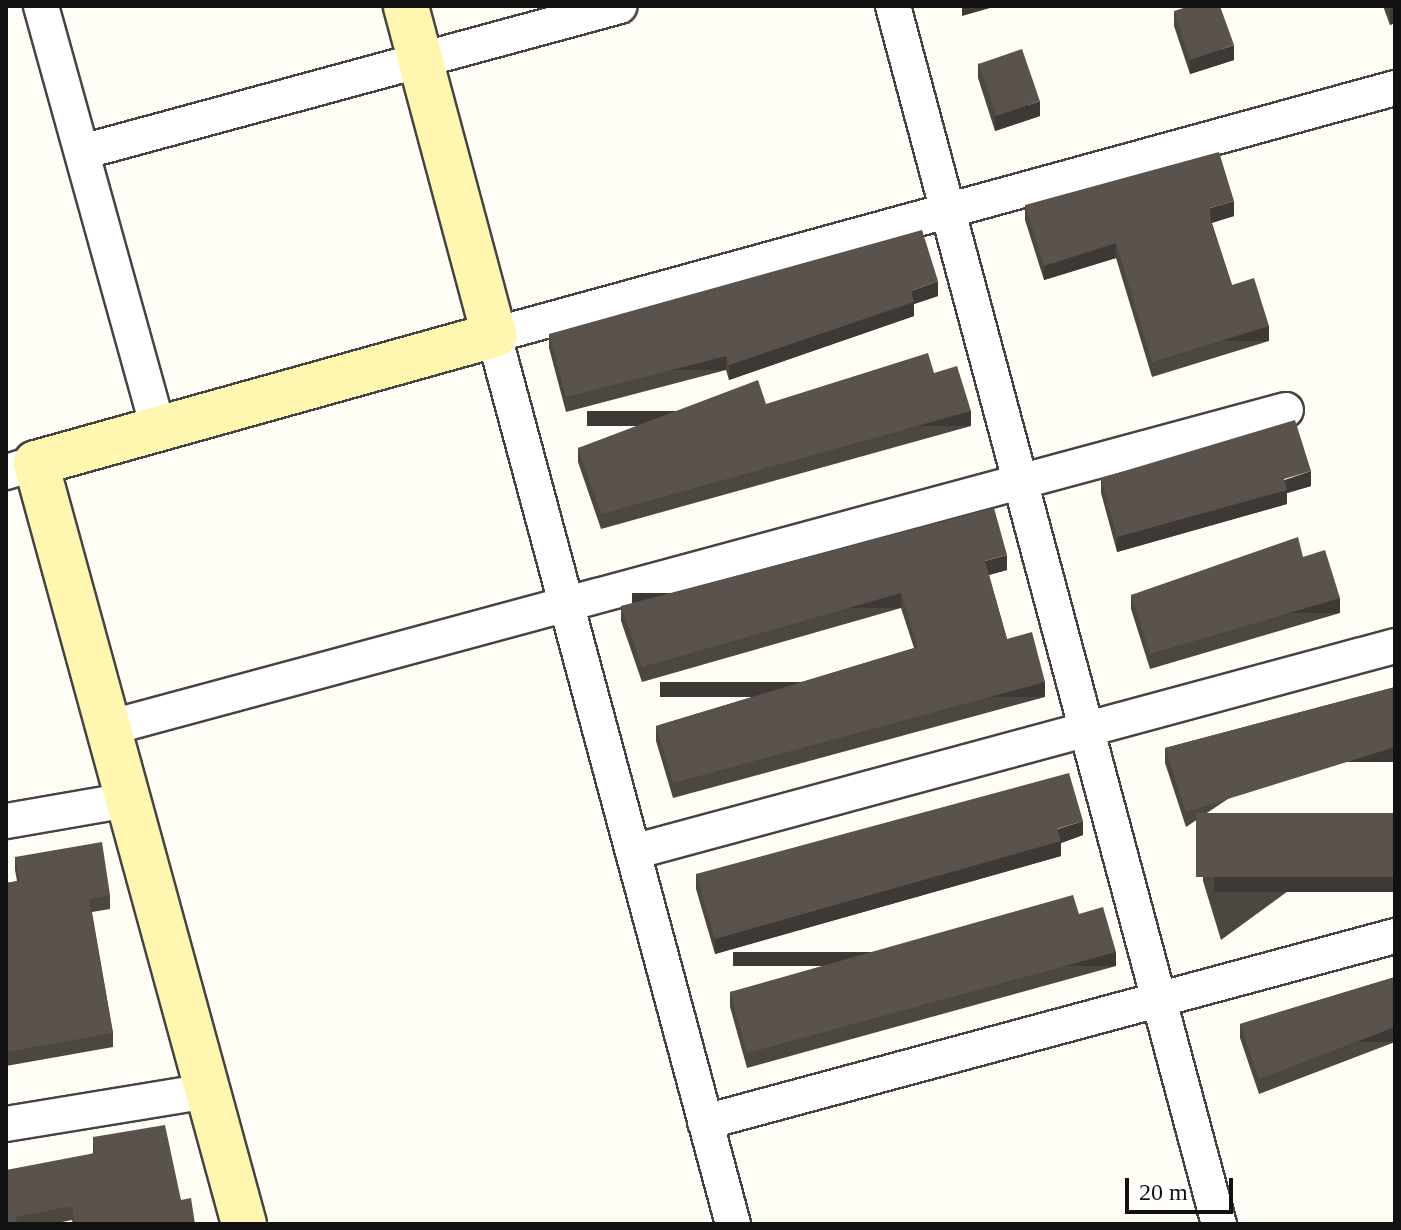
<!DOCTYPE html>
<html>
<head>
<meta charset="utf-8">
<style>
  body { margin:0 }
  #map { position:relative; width:1401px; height:1230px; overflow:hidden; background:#fffdf5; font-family:"Times New Roman",serif }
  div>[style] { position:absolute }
  .roads { filter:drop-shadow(2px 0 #444) drop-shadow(-2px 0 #444) drop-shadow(0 2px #444) drop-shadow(0 -2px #444) }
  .street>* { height:34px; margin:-17px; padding:0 17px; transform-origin:17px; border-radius:17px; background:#fff }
  .secondary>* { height:44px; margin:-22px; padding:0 22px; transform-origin:22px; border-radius:22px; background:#fff6b0 }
  .wall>* { inset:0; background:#4d4742 }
  .shaded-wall>* { inset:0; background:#3f3936; transform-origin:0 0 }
  .building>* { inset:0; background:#5a524d; transform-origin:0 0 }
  span { translate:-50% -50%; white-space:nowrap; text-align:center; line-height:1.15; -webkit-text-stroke:8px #fff; paint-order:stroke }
  .frame { position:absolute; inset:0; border:8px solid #111; pointer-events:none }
  .scale { position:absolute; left:1125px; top:1178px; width:108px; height:36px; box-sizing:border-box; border:4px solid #111; border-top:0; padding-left:10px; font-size:24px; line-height:28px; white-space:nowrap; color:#111; -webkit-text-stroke:6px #fff; paint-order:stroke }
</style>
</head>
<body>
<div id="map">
  <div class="roads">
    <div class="street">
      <div style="left:41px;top:6px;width:439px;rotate:74.5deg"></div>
      <div style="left:893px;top:6px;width:1261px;rotate:75.02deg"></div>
      <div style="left:82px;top:152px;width:557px;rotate:-15.18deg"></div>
      <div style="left:6px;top:472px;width:31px;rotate:-17deg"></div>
      <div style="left:108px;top:728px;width:1220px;rotate:-15.11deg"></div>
      <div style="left:6px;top:821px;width:124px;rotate:-9.8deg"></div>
      <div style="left:633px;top:852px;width:789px;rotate:-15.13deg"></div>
      <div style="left:705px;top:1122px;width:715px;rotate:-15.09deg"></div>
      <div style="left:6px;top:1124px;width:205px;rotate:-9.3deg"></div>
      <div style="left:733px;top:1224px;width:921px;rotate:-105.05deg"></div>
      <div style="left:494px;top:335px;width:934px;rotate:-15.33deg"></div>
    </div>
    <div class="secondary">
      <div style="left:244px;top:1224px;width:789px;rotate:-105.29deg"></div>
      <div style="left:36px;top:463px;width:476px;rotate:-15.6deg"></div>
      <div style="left:494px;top:335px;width:341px;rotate:-105deg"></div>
    </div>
  </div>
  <div class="wall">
    <div style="clip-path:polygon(1383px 6px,1395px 6px,1395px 23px,1390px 25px)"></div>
    <div style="clip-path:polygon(1174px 11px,1234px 60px,1190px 74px,1174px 26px)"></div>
    <div style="clip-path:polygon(978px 63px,1040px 116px,995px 131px,978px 78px)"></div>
    <div style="clip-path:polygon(1025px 205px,1234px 216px,1212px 223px,1232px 285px,1269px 341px,1152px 377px,1116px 258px,1044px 280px,1025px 220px)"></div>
    <div style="clip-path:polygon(938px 296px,914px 304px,914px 316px,729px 380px,726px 370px,566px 412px,549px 348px,549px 334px)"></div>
    <div style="clip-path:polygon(934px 373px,971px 426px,601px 529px,578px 462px,578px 448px,766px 404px)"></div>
    <div style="clip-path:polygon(1101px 478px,1311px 486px,1287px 493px,1287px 504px,1117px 552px,1101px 493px)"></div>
    <div style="clip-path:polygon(1303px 557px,1340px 613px,1150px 669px,1131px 609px,1131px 595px)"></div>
    <div style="clip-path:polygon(1007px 570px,989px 575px,1007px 639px,1045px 697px,673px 798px,656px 741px,656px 726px,914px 648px,901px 608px,642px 682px,621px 621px,621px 606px)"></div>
    <div style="clip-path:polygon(1395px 687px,1186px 827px,1165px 763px,1165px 748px)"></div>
    <div style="clip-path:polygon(1395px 813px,1221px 940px,1203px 881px,1203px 867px)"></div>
    <div style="clip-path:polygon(1083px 835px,1061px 843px,1061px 856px,715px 954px,696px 889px,696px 874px)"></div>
    <div style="clip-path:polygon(15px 857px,110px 895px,110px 909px,92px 912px,113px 1033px,113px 1047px,6px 1066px,6px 883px,17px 881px,15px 870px)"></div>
    <div style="clip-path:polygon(1079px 914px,1116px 966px,747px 1068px,730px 1007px,730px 992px)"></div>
    <div style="clip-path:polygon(1395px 977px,1395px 1042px,1259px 1094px,1240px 1038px,1240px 1024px)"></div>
    <div style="clip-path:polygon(93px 1137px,181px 1200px,195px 1224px,73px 1224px,72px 1220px,52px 1224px,6px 1224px,93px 1153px)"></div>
  </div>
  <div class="shaded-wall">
    <div style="clip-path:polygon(962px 6px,997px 6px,962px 16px)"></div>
    <div style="clip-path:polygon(1395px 8px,1395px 23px,1390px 25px,1390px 10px)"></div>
    <div style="clip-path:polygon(1234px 45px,1234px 60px,1190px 74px,1190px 60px)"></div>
    <div style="clip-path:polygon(1040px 101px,1040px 116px,995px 131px,995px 116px)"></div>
    <div style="clip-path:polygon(1234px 201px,1234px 216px,1210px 223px,1210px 208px)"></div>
    <div style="clip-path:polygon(1116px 243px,1116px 258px,1044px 280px,1044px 266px)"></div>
    <div style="clip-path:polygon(938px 281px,938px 296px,914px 304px,914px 316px,729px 380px,729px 365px,911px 291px)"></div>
    <div style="left:1269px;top:326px;width:15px;height:122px;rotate:90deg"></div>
    <div style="left:726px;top:356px;width:14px;height:165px;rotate:90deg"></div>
    <div style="left:971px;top:411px;width:15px;height:384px;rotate:90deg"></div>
    <div style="clip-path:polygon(1311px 471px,1311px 486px,1287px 493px,1287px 504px,1117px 552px,1117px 537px)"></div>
    <div style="clip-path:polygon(1007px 555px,1007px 570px,985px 576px,985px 561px)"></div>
    <div style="left:901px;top:593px;width:15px;height:269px;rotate:90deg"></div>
    <div style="left:1340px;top:598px;width:15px;height:198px;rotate:90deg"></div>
    <div style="left:1045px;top:682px;width:15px;height:385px;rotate:90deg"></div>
    <div style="left:1395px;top:747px;width:15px;height:219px;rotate:90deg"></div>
    <div style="clip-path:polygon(1083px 821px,1083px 835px,1061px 843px,1061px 856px,715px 954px,715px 939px)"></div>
    <div style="left:1395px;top:877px;width:15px;height:181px;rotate:90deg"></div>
    <div style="left:1116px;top:952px;width:14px;height:383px;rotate:90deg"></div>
    <div style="left:1395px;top:1027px;width:15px;height:146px;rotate:90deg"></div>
  </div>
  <div class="building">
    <div style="clip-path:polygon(1190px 6px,1220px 6px,1234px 45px,1190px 60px,1174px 11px)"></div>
    <div style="left:1022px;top:49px;width:55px;height:46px;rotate:71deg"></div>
    <div style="clip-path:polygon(1219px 152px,1234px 201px,1210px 208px,1211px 222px,1232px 285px,1254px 278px,1269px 326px,1152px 362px,1116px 243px,1044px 266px,1025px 205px)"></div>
    <div style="clip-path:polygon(922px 230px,938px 281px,911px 291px,914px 302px,729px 365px,726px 356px,566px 397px,549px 334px)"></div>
    <div style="clip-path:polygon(928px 353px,934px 373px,957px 366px,971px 411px,601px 514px,578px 448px,758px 380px,766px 404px)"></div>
    <div style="clip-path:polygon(1295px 420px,1311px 471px,1284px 479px,1287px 490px,1117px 537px,1101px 478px)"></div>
    <div style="clip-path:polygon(994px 508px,1007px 555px,985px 561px,1007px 639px,1032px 632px,1045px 682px,673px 783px,656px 726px,918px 647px,901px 593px,642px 667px,621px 606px)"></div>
    <div style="clip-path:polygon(1298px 537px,1303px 557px,1325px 550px,1340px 598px,1150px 654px,1131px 595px)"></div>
    <div style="clip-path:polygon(1395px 687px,1395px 747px,1186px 812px,1165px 748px)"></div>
    <div style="clip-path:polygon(1069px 773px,1083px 821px,1057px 829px,1061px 841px,715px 939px,696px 874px)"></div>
    <div style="left:1395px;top:813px;width:64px;height:199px;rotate:90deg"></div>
    <div style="clip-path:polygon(102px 842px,110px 895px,89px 899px,113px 1033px,6px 1052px,6px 883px,20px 881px,15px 857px)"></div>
    <div style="clip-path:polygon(1073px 895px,1079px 914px,1103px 907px,1116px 952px,747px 1053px,730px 992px)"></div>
    <div style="clip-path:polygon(1395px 977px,1395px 1027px,1259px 1079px,1240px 1024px)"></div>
    <div style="clip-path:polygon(165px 1125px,181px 1200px,191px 1198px,195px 1224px,75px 1224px,72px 1206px,16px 1217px,17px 1224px,6px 1224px,6px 1170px,95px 1153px,93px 1137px)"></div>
  </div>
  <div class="frame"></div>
  <div class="scale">20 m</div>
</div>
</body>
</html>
